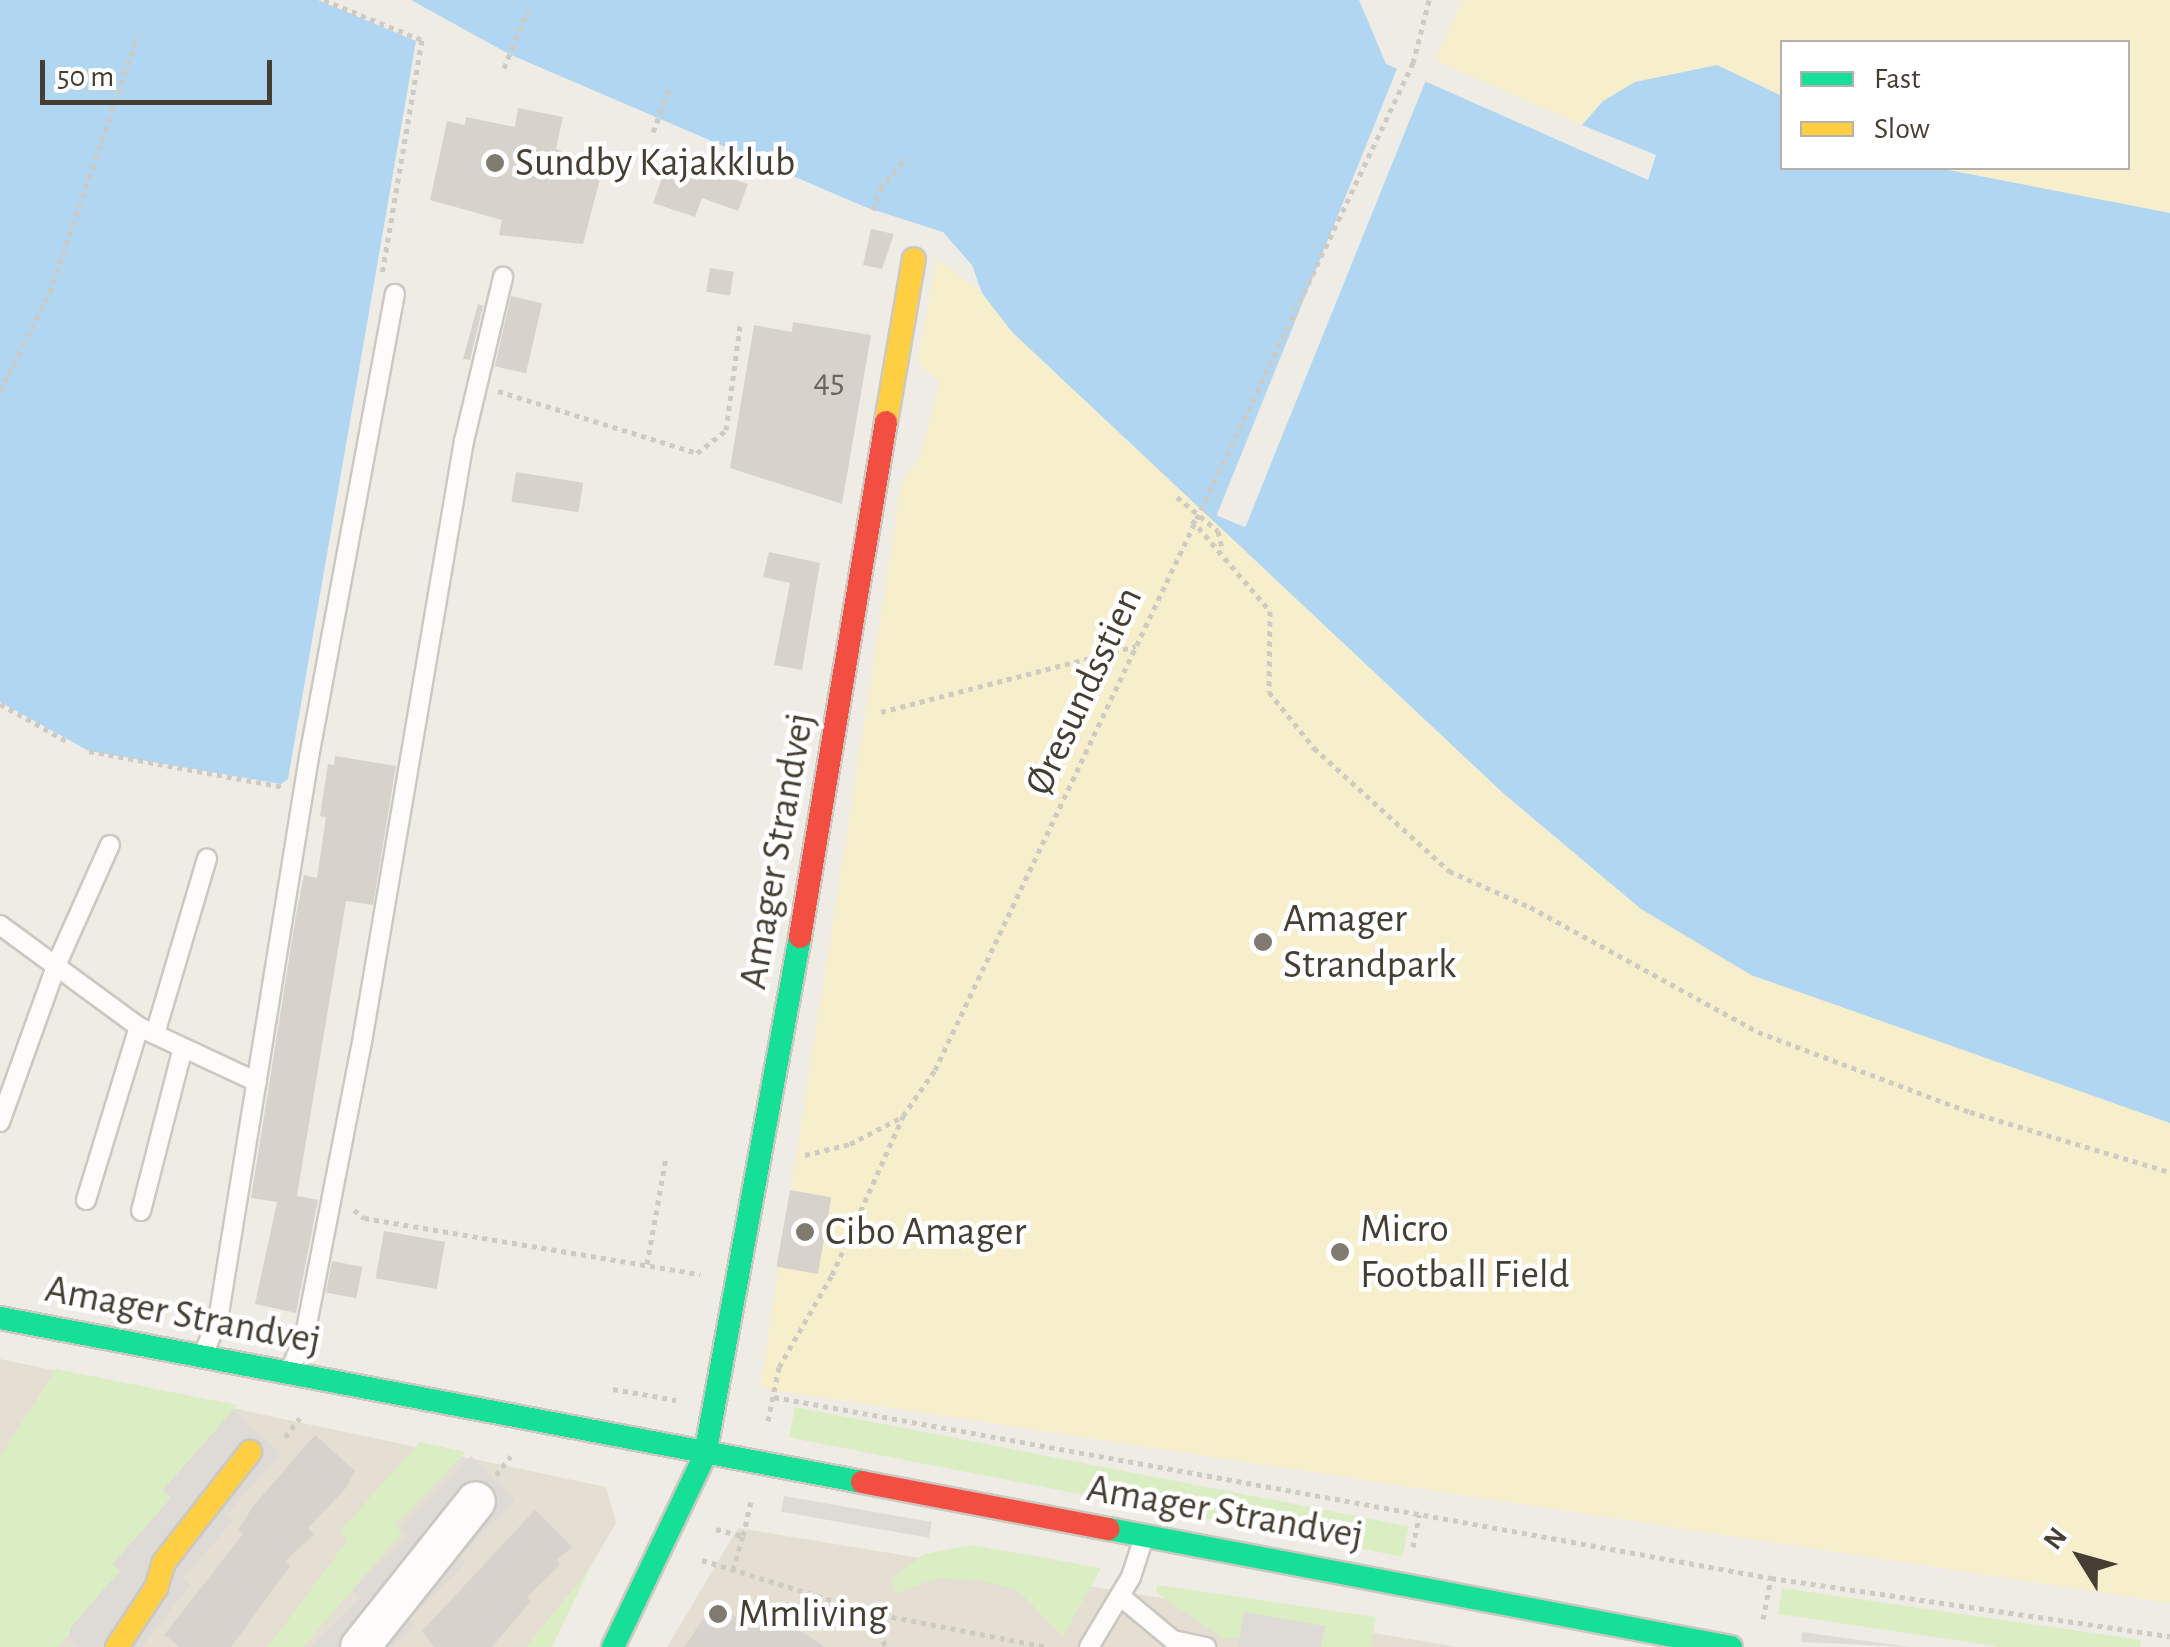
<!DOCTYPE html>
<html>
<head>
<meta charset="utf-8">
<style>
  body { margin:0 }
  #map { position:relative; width:2170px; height:1647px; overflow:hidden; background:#efece5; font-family:"Alegreya Sans",sans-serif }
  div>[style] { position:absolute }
  .residential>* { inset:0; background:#e4dfd2 }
  .green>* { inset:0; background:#dbedc2; transform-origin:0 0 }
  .sand>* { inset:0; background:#f7efcc }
  .parking>* { inset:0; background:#dedbd6; transform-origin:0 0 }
  .water>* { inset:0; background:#b0d6f2 }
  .pier>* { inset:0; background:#efece5; transform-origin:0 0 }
  .building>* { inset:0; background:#d7d3cc; transform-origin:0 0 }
  .path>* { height:5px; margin-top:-2.5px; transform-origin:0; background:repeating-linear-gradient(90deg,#cecbc5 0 5px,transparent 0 10px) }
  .roads { filter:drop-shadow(2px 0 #cbc8c1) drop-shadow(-2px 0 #cbc8c1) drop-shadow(0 2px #cbc8c1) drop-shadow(0 -2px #cbc8c1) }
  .lane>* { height:18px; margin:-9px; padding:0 9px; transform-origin:9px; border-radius:9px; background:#fdfcfb }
  .street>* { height:38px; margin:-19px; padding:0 19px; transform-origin:19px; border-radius:19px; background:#fdfcfb }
  .fast>* { height:22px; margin:-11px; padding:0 11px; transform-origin:11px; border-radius:11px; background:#16e098 }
  .slow>* { height:22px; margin:-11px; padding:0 11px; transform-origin:11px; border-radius:11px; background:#ffcf43 }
  .jam>* { height:22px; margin:-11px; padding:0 11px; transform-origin:11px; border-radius:11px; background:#f24e42 }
  .dots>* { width:28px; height:28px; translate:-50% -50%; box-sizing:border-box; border:5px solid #fff; border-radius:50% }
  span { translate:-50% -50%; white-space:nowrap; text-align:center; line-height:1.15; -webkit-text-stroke:9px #fff; paint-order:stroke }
  .number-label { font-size:35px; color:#6b655a }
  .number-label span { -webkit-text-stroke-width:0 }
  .poi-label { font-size:40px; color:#453e32 }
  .left { translate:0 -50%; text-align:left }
  .street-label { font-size:40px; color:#453e32 }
  .legend { position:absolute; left:1780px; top:40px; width:350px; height:130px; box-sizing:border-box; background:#fff; border:2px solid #b5b2ad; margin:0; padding:12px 18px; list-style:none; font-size:30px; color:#453e32 }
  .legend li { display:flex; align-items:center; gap:20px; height:50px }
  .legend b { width:50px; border:2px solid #b5b2ad }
  .north { position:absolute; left:2030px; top:1507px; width:100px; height:100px; -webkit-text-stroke:8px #fff; paint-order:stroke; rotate:307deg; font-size:28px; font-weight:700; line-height:40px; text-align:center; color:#453e32 }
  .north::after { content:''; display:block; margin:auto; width:35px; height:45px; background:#453e32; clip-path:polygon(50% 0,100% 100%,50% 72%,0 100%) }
  .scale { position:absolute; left:40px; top:60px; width:232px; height:45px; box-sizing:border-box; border:5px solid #453e32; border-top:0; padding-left:12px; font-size:30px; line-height:35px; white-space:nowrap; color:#453e32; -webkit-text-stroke:8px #fff; paint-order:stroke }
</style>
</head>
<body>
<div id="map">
  <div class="residential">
    <div style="clip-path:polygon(0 1359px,606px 1487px,616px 1523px,543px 1647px,0 1647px)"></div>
    <div style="clip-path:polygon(738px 1528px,1458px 1647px,667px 1647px)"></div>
  </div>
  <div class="green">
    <div style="clip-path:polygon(56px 1369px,237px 1405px,163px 1490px,171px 1498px,113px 1563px,121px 1571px,58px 1647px,0 1647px,0 1456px)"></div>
    <div style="left:795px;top:1407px;width:625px;height:31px;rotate:11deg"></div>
    <div style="clip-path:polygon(420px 1442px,466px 1452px,395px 1525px,401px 1533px,303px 1647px,268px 1647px,347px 1541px,341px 1530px)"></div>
    <div style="clip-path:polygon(972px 1545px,1101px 1568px,1063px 1636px,1019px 1591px,983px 1581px,937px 1578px,897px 1593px,891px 1578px,925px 1554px)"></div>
    <div style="clip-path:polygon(589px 1569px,552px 1647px,526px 1647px)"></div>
    <div style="clip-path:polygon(1157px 1585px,1376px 1617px,1371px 1647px,1321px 1647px,1325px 1626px,1244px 1613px,1239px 1638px,1224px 1639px,1156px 1592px)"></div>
    <div style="clip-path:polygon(1782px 1588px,2141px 1640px,2140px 1647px,2002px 1647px,1778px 1614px)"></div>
  </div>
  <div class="sand">
    <div style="clip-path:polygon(1463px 0,2170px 0,2170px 213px,1938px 168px,2128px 168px,2128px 42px,1782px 42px,1782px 96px,1717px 65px,1603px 101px,1582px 125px,1435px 60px)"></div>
    <div style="clip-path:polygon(937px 259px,982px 293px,1012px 332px,1503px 793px,1641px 909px,1752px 975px,2170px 1123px,2170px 1603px,760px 1388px,902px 481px,920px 458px,940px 381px,917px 363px)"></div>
  </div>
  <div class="parking">
    <div style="clip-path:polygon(233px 1411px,281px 1453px,227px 1514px,233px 1521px,183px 1578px,190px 1585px,142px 1647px,80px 1647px,69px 1637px,71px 1627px,120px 1571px,113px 1564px,171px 1498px,163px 1490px)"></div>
    <div style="clip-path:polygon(471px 1456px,515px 1500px,460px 1556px,466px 1563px,410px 1619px,415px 1624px,393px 1647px,311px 1647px,360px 1598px,353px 1590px,408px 1535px,401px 1527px)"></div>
    <div style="left:784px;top:1496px;width:150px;height:16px;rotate:10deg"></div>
    <div style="clip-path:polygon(1244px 1612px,1325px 1626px,1321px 1647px,1238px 1647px)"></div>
    <div style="clip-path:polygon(1802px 1632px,1910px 1647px,1801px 1642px)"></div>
  </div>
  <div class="water">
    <div style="clip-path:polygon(0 0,318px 0,416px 41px,288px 779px,281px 784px,89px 751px,0 702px)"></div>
    <div style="clip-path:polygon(411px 0,1359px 0,1386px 64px,1648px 180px,1656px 155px,1582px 125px,1603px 101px,1635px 82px,1717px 65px,1782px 96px,1782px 168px,1938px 168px,2170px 213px,2170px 1123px,1751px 975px,1641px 909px,1503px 793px,1012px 332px,982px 293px,972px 265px,943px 232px,865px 207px,509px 54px)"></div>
  </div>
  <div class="pier">
    <div style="left:1399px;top:64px;width:31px;height:487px;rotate:22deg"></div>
  </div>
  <div class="building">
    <div style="clip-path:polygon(518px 108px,563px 117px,556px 149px,594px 161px,591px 172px,601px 175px,583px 244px,499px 235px,502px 220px,430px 200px,447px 121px,465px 125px,466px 117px,515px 127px)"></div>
    <div style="clip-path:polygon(669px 159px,748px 184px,738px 211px,702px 198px,695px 217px,653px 203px)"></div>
    <div style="clip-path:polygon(871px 229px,894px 234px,882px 269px,863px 265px)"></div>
    <div style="left:710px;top:268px;width:24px;height:24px;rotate:9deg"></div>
    <div style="left:511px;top:296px;width:32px;height:72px;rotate:13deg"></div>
    <div style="clip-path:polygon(478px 304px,483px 306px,470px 360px,463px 359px)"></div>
    <div style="clip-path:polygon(793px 322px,871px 335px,842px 504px,730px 468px,754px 325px,792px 332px)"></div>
    <div style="left:516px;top:472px;width:68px;height:30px;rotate:9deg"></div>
    <div style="clip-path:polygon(769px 552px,820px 563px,802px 670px,774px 665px,790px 583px,763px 577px)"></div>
    <div style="clip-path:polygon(335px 756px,396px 766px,373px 905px,346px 901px,297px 1196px,318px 1200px,296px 1313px,255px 1304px,277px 1202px,251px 1198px,296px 915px,304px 875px,317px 878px,326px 817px,320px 816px,328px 764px,334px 765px)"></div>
    <div style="left:790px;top:1190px;width:42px;height:78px;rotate:10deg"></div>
    <div style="left:384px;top:1231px;width:62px;height:48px;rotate:10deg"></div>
    <div style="left:332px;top:1261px;width:31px;height:32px;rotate:11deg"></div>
    <div style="clip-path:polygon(315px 1435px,355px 1471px,345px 1489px,308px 1528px,314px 1534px,286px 1561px,290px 1566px,231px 1647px,180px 1647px,164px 1635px,243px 1534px,238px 1530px,254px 1505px)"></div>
    <div style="clip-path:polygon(535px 1510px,572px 1547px,557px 1560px,560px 1565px,527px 1597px,531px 1601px,492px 1647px,434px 1647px,422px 1631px)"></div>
    <div style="clip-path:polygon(715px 1602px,744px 1623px,758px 1603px,825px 1647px,684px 1647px)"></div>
  </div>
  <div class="path">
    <div style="left:324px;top:0;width:106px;rotate:22.2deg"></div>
    <div style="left:422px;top:40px;width:236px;rotate:99.7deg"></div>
    <div style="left:504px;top:68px;width:64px;rotate:-67.9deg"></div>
    <div style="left:653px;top:132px;width:48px;rotate:-69.3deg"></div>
    <div style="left:873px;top:210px;width:23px;rotate:-72deg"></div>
    <div style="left:880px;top:188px;width:41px;rotate:-48.9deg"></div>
    <div style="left:0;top:391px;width:111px;rotate:-63.2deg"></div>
    <div style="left:50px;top:292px;width:272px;rotate:-71.1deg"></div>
    <div style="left:498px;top:391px;width:208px;rotate:17.3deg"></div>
    <div style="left:697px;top:453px;width:37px;rotate:-38deg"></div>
    <div style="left:726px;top:430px;width:105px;rotate:-82.3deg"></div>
    <div style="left:1177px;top:497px;width:53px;rotate:39.7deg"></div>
    <div style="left:1218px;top:531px;width:18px;rotate:77deg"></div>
    <div style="left:1192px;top:520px;width:120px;rotate:49.4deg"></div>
    <div style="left:1270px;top:611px;width:81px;rotate:90.7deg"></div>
    <div style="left:1269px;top:692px;width:72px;rotate:51.2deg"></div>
    <div style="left:1314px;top:748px;width:183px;rotate:42.3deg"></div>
    <div style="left:1449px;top:871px;width:89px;rotate:24deg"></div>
    <div style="left:1530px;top:907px;width:260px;rotate:28.7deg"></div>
    <div style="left:1758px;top:1032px;width:227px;rotate:20.7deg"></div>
    <div style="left:1970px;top:1112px;width:209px;rotate:16.7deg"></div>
    <div style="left:0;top:704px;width:76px;rotate:29.3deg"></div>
    <div style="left:881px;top:712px;width:263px;rotate:-14.5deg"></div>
    <div style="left:89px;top:751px;width:197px;rotate:10.5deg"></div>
    <div style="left:805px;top:1155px;width:46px;rotate:-13.7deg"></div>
    <div style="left:850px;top:1144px;width:56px;rotate:-27.5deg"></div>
    <div style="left:354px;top:1210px;width:13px;rotate:39deg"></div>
    <div style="left:364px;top:1218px;width:341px;rotate:9.5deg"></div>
    <div style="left:647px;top:1264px;width:109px;rotate:-79.9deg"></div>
    <div style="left:613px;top:1389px;width:64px;rotate:9.9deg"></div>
    <div style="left:774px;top:1397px;width:1013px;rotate:10.29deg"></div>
    <div style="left:1771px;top:1578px;width:403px;rotate:8.3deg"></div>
    <div style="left:768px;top:1421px;width:55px;rotate:-78.5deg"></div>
    <div style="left:779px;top:1367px;width:106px;rotate:-60.1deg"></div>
    <div style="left:832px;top:1275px;width:174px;rotate:-65.9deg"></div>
    <div style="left:903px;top:1116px;width:56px;rotate:-55.2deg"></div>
    <div style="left:935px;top:1070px;width:1115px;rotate:-64.61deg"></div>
    <div style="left:1413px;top:63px;width:65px;rotate:-75.7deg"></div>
    <div style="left:285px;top:1437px;width:24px;rotate:-52deg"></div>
    <div style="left:496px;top:1475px;width:24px;rotate:-52deg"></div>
    <div style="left:716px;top:1529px;width:28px;rotate:15deg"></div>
    <div style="left:743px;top:1536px;width:36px;rotate:-77deg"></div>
    <div style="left:1413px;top:1547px;width:33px;rotate:-79deg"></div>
    <div style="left:702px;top:1560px;width:178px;rotate:17.3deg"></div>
    <div style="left:872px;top:1613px;width:178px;rotate:11deg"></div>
    <div style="left:733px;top:1570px;width:35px;rotate:-74deg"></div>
    <div style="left:872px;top:1613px;width:37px;rotate:68deg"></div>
    <div style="left:1763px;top:1619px;width:42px;rotate:-79deg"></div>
  </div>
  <div class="roads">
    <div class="lane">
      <div style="left:0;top:925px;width:172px;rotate:36.3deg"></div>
      <div style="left:139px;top:1027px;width:130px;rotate:25deg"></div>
      <div style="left:155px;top:1034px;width:183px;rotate:-73.5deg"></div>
      <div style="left:0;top:1122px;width:171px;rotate:-70.2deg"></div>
      <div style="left:58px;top:961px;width:127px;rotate:-65.9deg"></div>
      <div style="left:86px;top:1200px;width:181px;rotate:-73deg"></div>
      <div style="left:141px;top:1211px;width:168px;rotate:-75.6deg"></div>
      <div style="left:205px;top:1350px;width:33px;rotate:-67deg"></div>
      <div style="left:218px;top:1320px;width:570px;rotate:-80.82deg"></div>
      <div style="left:309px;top:757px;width:471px;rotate:-79.5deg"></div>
      <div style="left:291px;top:1368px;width:36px;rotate:-67deg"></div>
      <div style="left:305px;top:1335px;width:305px;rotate:-79deg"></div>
      <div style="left:363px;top:1036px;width:604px;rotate:-80.37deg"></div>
      <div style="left:464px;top:441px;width:169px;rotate:-76.6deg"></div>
      <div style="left:1120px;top:1596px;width:69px;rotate:39.7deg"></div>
      <div style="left:1173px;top:1640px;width:34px;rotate:12deg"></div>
      <div style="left:1089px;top:1647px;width:82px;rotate:-59deg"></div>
      <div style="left:1131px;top:1577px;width:38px;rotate:-72deg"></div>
    </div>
    <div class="street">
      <div style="left:360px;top:1647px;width:186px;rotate:-51.5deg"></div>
    </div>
    <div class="fast">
      <div style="left:0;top:1318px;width:877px;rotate:10.77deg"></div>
      <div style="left:1109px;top:1529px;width:633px;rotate:10.74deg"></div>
      <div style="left:613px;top:1647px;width:213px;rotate:-64.4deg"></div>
      <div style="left:705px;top:1455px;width:527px;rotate:-79.61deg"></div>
    </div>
    <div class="slow">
      <div style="left:886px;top:422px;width:165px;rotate:-80.3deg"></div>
      <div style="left:117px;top:1647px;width:71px;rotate:-56.5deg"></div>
      <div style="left:156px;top:1588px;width:27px;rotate:-73deg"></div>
      <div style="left:164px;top:1562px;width:140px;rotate:-52deg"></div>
    </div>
    <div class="jam">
      <div style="left:800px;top:937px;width:522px;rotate:-80.52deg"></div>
      <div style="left:862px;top:1482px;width:251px;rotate:10.8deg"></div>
    </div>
  </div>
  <div class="dots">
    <div style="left:495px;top:163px;background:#807b71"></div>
    <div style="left:1263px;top:942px;background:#807b71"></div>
    <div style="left:805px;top:1232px;background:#807b71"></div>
    <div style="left:1340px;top:1252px;background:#807b71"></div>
    <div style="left:718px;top:1614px;background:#807b71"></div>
  </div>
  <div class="number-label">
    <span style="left:829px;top:382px">45</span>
  </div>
  <div class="poi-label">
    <span class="left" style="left:515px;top:163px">Sundby Kajakklub</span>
    <span class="left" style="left:1283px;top:942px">Amager<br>Strandpark</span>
    <span class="left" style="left:1360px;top:1252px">Micro<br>Football Field</span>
    <span class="left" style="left:825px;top:1232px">Cibo Amager</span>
    <span class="left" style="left:738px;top:1614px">Mmliving</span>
  </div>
  <div class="street-label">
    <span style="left:1084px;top:691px;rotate:-65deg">Øresundsstien</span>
    <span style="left:777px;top:851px;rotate:-80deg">Amager Strandvej</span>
    <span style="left:183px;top:1315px;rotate:11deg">Amager Strandvej</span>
    <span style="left:1225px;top:1512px;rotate:10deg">Amager Strandvej</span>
  </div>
  <ul class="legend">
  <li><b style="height:12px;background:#16e098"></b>Fast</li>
  <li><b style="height:12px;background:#ffcf43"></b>Slow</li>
  </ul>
  <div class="north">N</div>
  <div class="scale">50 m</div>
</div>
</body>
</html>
